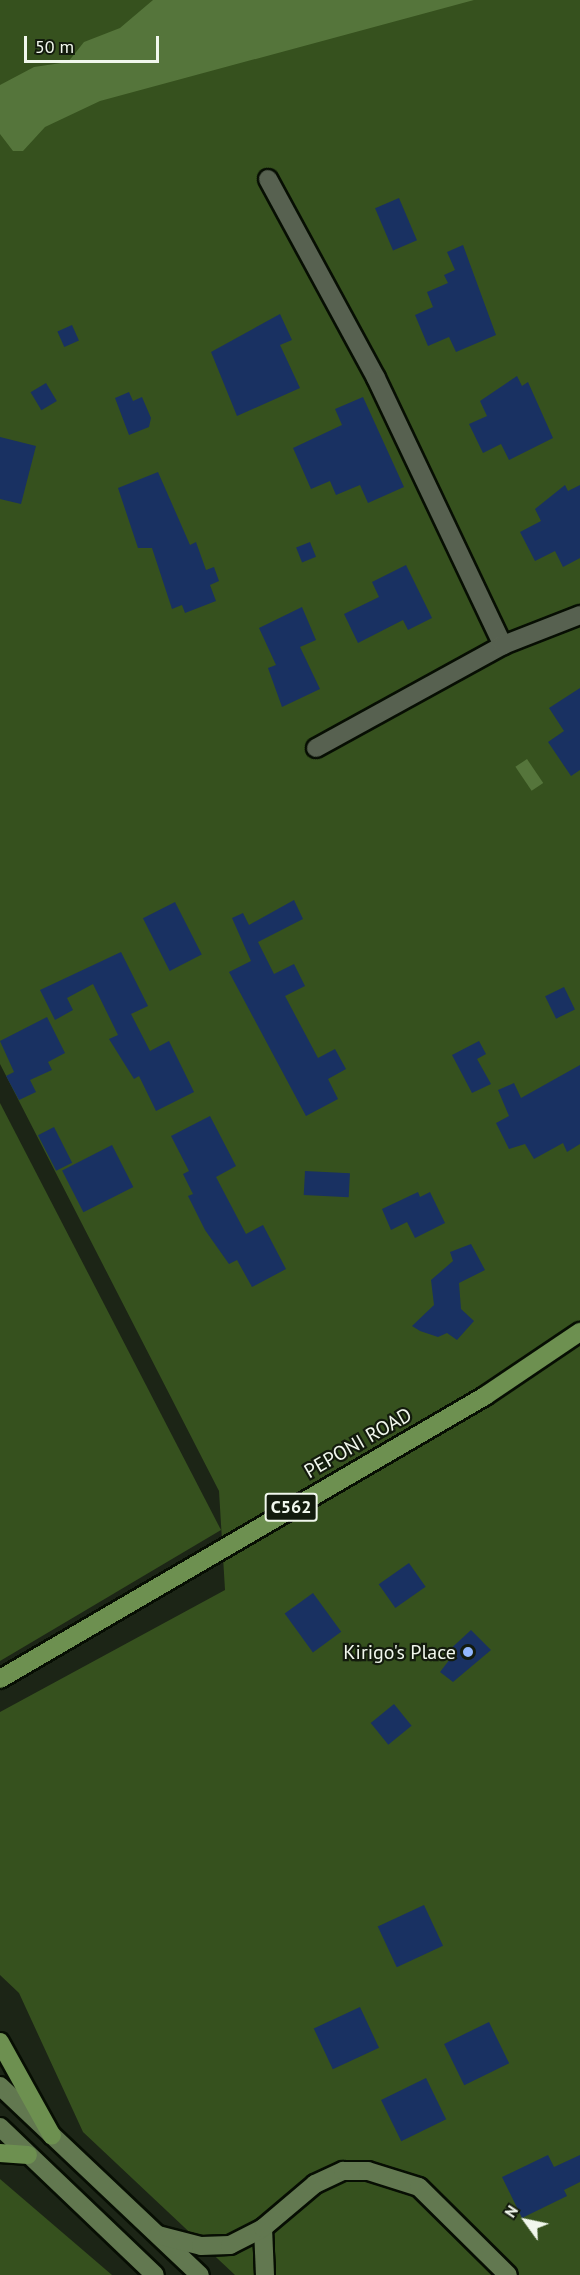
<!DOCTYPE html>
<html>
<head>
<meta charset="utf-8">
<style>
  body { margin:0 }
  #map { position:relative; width:580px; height:2275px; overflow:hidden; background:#1c2516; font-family:"PT Sans",sans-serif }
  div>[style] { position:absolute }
  .green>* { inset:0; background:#36511e }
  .water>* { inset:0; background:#55753b; transform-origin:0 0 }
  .building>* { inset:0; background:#193162; transform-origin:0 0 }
  .roads { filter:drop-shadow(2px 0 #070e03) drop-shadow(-2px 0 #070e03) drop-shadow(0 2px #070e03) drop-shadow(0 -2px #070e03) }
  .minor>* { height:18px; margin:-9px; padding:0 9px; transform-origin:9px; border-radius:9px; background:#576150 }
  .secondary>* { height:18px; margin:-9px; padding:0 9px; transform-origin:9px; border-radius:9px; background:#627850 }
  .primary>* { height:18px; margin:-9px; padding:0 9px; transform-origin:9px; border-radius:9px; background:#6d9050 }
  .dots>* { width:16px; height:16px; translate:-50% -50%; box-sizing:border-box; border:3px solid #131b0d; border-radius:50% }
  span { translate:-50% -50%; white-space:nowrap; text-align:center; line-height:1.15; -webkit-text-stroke:4.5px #131b0d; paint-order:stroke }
  .shield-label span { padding:2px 4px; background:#131b0d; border:2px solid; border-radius:4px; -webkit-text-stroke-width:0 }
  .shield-label { font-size:18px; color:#f1f7ed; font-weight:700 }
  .street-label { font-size:20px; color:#f1f7ed }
  .poi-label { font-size:20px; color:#f1f7ed }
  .right { translate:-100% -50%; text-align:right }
  .north { position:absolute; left:496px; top:2191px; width:60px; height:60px; -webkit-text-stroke:4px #131b0d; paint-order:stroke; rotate:303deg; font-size:16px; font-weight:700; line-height:24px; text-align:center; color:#f1f7ed }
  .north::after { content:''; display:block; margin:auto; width:21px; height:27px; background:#f1f7ed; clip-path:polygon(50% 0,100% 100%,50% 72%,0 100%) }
  .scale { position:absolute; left:24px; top:36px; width:135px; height:27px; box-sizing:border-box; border:3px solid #f1f7ed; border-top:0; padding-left:8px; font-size:18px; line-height:21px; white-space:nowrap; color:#f1f7ed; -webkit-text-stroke:4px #131b0d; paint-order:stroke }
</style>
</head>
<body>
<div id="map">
  <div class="green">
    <div style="clip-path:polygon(0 0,580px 0,580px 2275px,235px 2275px,83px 2132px,19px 1993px,0 1975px,0 1712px,225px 1590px,219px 1491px,0 1064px)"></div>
    <div style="clip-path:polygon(0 1103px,221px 1530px,0 1661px)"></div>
    <div style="clip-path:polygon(0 2179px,112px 2275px,0 2275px)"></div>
  </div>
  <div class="water">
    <div style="clip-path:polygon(153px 0,474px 0,100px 101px,45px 127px,23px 151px,13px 151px,0 134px,0 85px,34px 67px,68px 62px,84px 42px,120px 28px)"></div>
    <div style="left:527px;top:759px;width:29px;height:14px;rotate:56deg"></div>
  </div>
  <div class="building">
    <div style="left:399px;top:198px;width:46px;height:26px;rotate:67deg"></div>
    <div style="clip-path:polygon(463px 245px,496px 335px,456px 352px,449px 337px,428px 346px,415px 315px,433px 307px,427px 292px,448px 283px,444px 275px,455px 270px,447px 252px)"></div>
    <div style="clip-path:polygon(280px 314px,292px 340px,280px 345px,300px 388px,237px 416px,211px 352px)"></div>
    <div style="left:72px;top:325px;width:17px;height:16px;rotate:66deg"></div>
    <div style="clip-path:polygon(517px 376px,522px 386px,528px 382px,553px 438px,509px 460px,501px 444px,483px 453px,469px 424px,487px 416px,480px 401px)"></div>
    <div style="left:46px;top:383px;width:21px;height:18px;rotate:59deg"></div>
    <div style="clip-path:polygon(129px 392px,133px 401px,142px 397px,151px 418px,149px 427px,129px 435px,115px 398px)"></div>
    <div style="clip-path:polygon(363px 397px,404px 487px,368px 503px,360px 485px,336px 495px,330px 481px,311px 489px,293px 448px,342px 425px,335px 409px)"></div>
    <div style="clip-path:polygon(0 437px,36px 446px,21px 504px,0 499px)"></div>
    <div style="clip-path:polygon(158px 472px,190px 545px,196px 542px,206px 570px,214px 567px,219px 581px,210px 585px,216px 601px,185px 613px,182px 605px,172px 609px,152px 548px,138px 548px,118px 488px)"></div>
    <div style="clip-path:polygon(565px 485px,568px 491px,580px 485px,580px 558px,563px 567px,555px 551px,535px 561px,520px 532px,541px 521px,535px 509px)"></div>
    <div style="left:310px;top:542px;width:16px;height:15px;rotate:68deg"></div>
    <div style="clip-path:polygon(406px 565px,432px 618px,408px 630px,403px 620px,358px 643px,344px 614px,379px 597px,372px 582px)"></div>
    <div style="clip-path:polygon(302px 607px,316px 640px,300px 647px,320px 689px,282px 707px,268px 668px,276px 665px,259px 628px)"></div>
    <div style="clip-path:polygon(580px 688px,580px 770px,571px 776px,548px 742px,564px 731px,549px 708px)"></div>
    <div style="clip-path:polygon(294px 900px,303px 919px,258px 942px,274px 974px,294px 964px,305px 986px,285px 996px,318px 1058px,335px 1049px,346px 1069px,328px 1079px,338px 1099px,306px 1116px,229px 972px,251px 961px,232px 918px,243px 913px,249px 925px)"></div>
    <div style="left:175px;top:902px;width:59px;height:36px;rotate:63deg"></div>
    <div style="clip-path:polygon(121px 952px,148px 1006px,131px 1014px,150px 1051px,169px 1041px,194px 1092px,156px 1111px,139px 1076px,134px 1079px,109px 1039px,118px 1035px,93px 984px,67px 998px,73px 1010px,55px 1020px,40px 990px)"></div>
    <div style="left:564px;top:987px;width:25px;height:21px;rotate:64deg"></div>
    <div style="clip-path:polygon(47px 1017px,65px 1053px,48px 1062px,52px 1070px,30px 1080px,36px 1092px,19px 1100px,6px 1076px,14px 1072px,0 1041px)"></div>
    <div style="clip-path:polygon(479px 1041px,486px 1054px,477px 1059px,491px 1084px,472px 1093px,452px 1055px)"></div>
    <div style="clip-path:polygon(580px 1065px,580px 1144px,567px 1152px,563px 1143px,534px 1159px,525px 1144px,509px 1149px,496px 1123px,509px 1116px,498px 1090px,514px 1083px,521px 1098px)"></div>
    <div style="clip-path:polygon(210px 1116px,236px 1166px,216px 1177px,246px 1234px,263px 1225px,286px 1269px,252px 1287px,237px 1260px,229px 1264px,205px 1230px,188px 1196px,193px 1194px,183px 1174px,189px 1171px,171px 1136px)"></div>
    <div style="left:54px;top:1127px;width:40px;height:18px;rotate:63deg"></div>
    <div style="left:112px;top:1145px;width:47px;height:56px;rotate:63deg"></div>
    <div style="left:305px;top:1171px;width:45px;height:24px;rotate:3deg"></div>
    <div style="clip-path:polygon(418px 1192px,420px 1197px,430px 1192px,445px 1223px,415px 1238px,407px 1222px,391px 1230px,382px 1209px)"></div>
    <div style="clip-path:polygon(471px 1244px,485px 1270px,459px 1283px,461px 1309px,474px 1321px,457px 1340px,447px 1333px,438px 1337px,420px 1331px,412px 1326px,434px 1305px,431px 1280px,453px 1261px,450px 1252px)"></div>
    <div style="left:409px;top:1563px;width:29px;height:37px;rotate:55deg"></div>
    <div style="left:313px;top:1593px;width:48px;height:35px;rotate:54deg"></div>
    <div style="clip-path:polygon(471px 1630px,491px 1650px,453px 1682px,440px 1672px,450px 1659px,445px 1654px)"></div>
    <div style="left:394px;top:1704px;width:28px;height:30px;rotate:51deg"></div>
    <div style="left:424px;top:1905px;width:45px;height:51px;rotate:65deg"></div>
    <div style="left:360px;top:2007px;width:45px;height:51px;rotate:65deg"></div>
    <div style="left:489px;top:2022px;width:46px;height:50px;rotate:64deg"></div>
    <div style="left:426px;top:2078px;width:46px;height:50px;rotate:64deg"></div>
    <div style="clip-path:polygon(548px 2155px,554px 2167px,580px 2155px,580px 2182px,564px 2190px,567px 2196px,522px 2218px,502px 2177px)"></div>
  </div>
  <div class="roads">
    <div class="minor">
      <div style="left:268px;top:179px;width:226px;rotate:61.5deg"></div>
      <div style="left:376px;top:378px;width:296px;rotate:64.6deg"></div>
      <div style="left:316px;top:748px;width:213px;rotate:-28.8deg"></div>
      <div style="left:503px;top:645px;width:83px;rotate:-21.3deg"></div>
    </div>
    <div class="secondary">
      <div style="left:0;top:2086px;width:275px;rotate:43.4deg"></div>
      <div style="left:0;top:2127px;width:214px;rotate:43.7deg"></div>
      <div style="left:263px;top:2228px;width:47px;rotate:87.6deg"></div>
      <div style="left:158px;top:2235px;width:44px;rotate:14.3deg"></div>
      <div style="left:201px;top:2246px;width:29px;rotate:-2deg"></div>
      <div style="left:230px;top:2245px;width:37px;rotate:-27deg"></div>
      <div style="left:263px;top:2228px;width:68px;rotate:-40.2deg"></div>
      <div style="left:315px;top:2184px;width:31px;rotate:-25deg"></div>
      <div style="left:343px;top:2171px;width:25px"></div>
      <div style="left:368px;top:2171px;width:53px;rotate:17.4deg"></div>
      <div style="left:419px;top:2187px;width:125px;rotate:44.7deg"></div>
    </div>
    <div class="primary">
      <div style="left:0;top:1679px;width:562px;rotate:-30.26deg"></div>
      <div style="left:485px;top:1396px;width:115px;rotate:-34deg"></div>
      <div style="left:0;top:2042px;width:107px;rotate:61deg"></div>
      <div style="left:0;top:2153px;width:28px;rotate:4deg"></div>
    </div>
  </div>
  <div class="dots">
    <div style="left:468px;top:1652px;background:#92b7fd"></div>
  </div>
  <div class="shield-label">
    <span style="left:291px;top:1507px">C562</span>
  </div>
  <div class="street-label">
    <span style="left:358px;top:1443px;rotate:-30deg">PEPONI ROAD</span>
  </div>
  <div class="poi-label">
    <span class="right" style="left:456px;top:1652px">Kirigo's Place</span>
  </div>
  <div class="north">N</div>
  <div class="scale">50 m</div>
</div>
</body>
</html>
